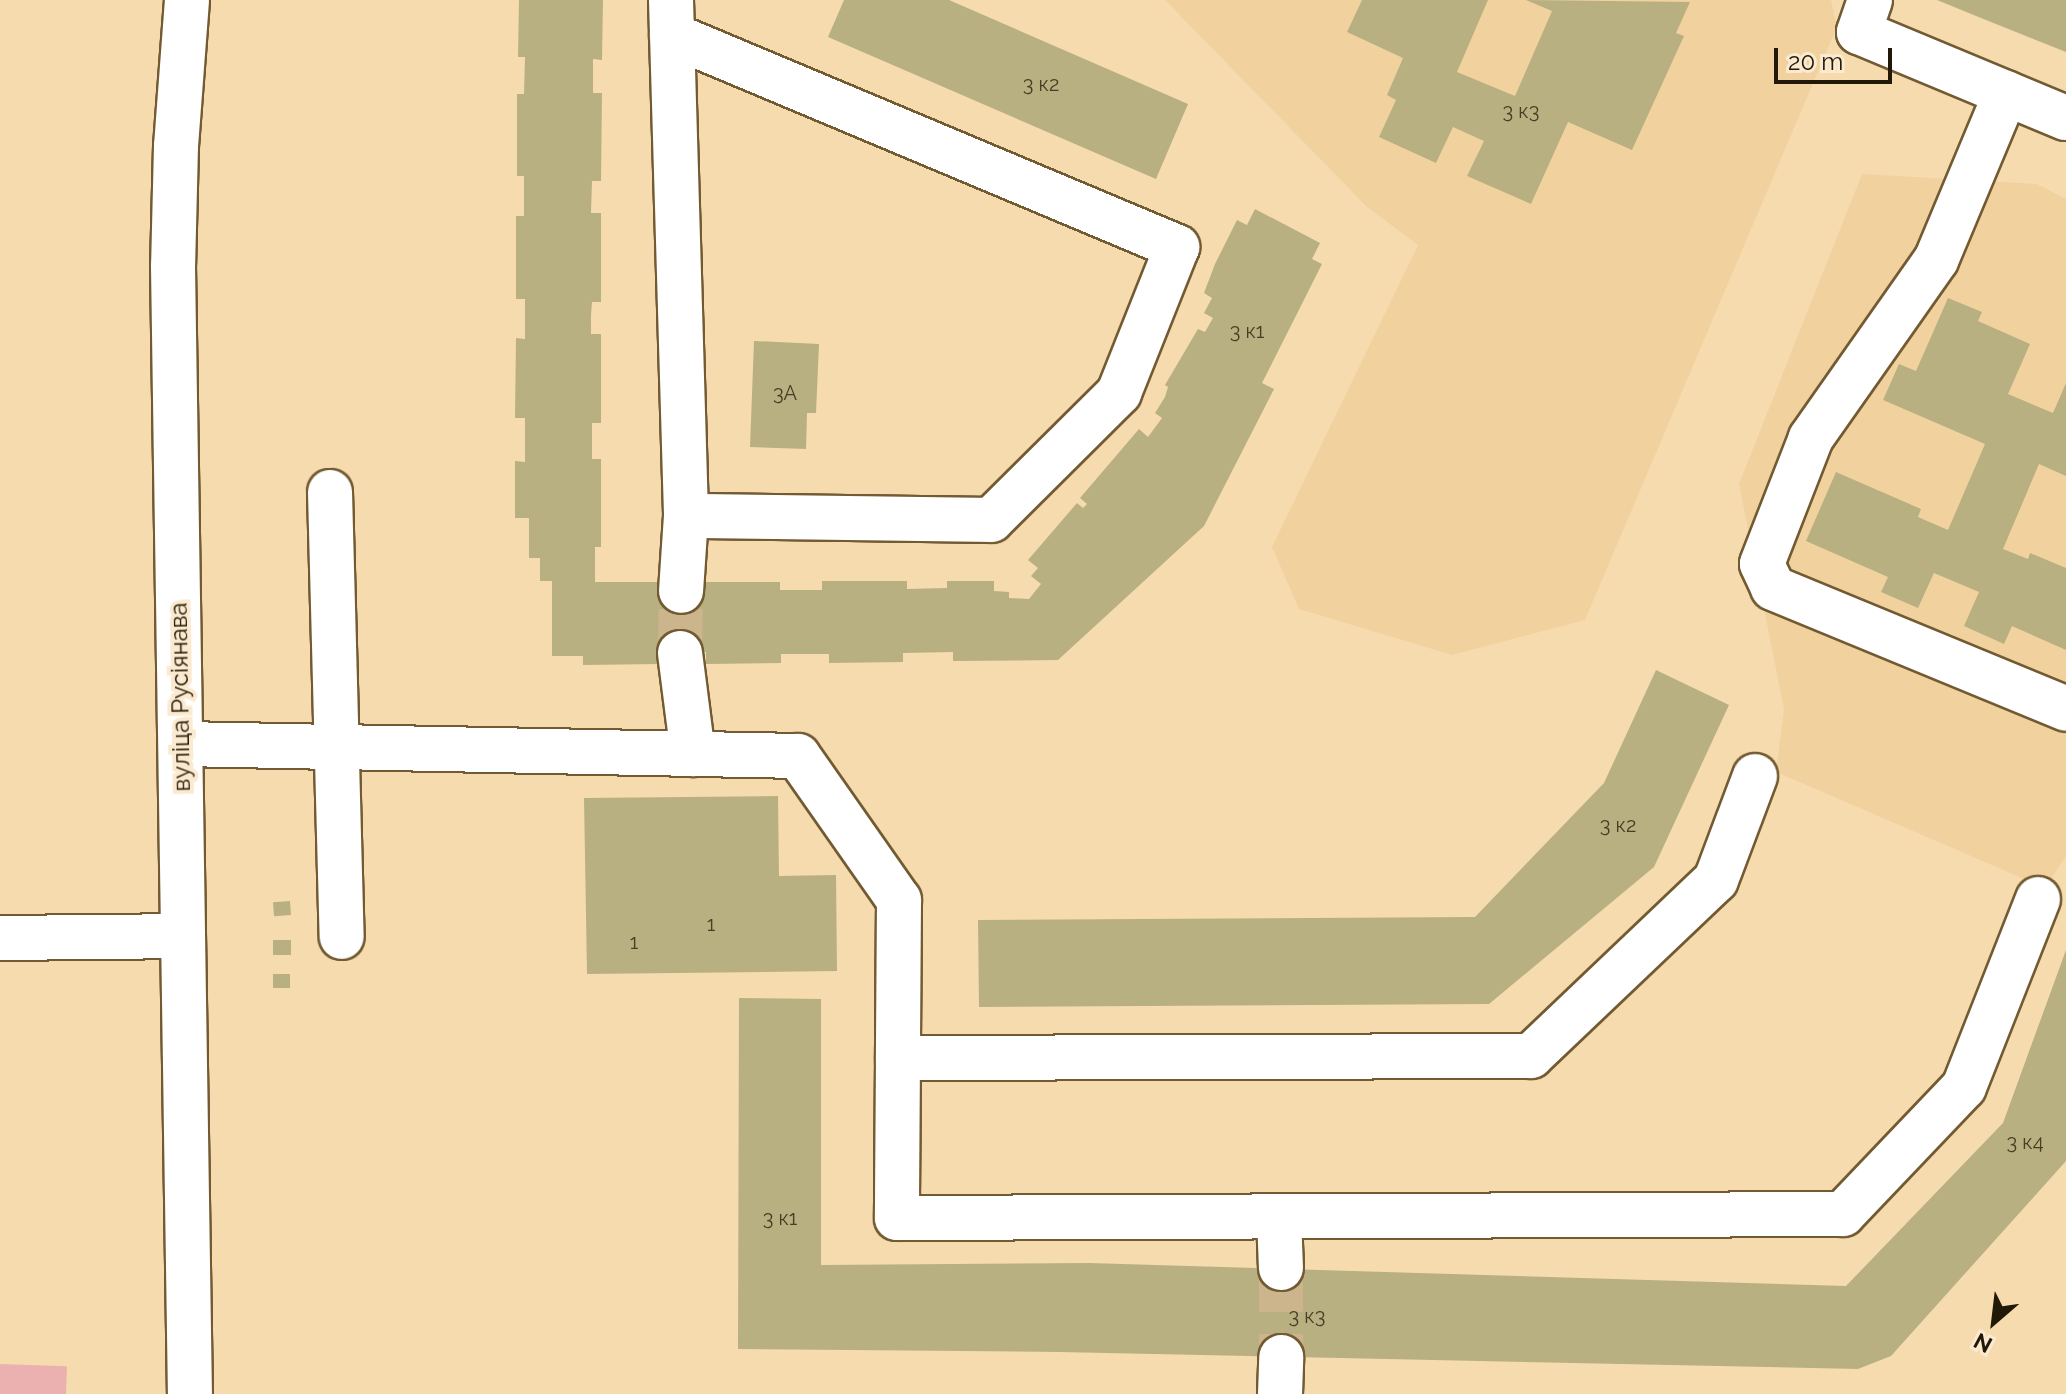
<!DOCTYPE html>
<html>
<head>
<meta charset="utf-8">
<style>
  body { margin:0 }
  #map { position:relative; width:2066px; height:1394px; overflow:hidden; background:#f6dbaf; font-family:Raleway,sans-serif }
  div>[style] { position:absolute }
  .built>* { inset:0; background:#f1d29f }
  .green>* { inset:0; background:#ebb1b0; transform-origin:0 0 }
  .building>* { inset:0; background:#b8b081; transform-origin:0 0 }
  .minor-tunnel>* { height:44px; margin-top:-22px; transform-origin:0; background:repeating-linear-gradient(90deg,#ccb48d 0 44px,transparent 0 66px) }
  .roads { filter:drop-shadow(2px 0 #725a32) drop-shadow(-2px 0 #725a32) drop-shadow(0 2px #725a32) drop-shadow(0 -2px #725a32) }
  .minor>* { height:44px; margin:-22px; padding:0 22px; transform-origin:22px; border-radius:22px; background:#fff }
  .major>* { height:44px; margin:-22px; padding:0 22px; transform-origin:22px; border-radius:22px; background:#fff }
  span { translate:-50% -50%; white-space:nowrap; text-align:center; line-height:1.15; -webkit-text-stroke:8px #fbead0; paint-order:stroke }
  .number-label { font-size:20px; color:#483e26 }
  .number-label span { -webkit-text-stroke-width:0 }
  .street-label { font-size:24px; color:#221807 }
  .north { position:absolute; left:1954px; top:1282px; width:80px; height:80px; -webkit-text-stroke:6px #fbead0; paint-order:stroke; rotate:208deg; font-size:22px; font-weight:700; line-height:32px; text-align:center; color:#221807 }
  .north::after { content:''; display:block; margin:auto; width:28px; height:36px; background:#221807; clip-path:polygon(50% 0,100% 100%,50% 72%,0 100%) }
  .scale { position:absolute; left:1774px; top:48px; width:118px; height:36px; box-sizing:border-box; border:4px solid #221807; border-top:0; padding-left:10px; font-size:24px; line-height:28px; white-space:nowrap; color:#221807; -webkit-text-stroke:6px #fbead0; paint-order:stroke }
</style>
</head>
<body>
<div id="map">
  <div class="built">
    <div style="clip-path:polygon(1165px 0,1831px 0,1837px 27px,1585px 620px,1452px 655px,1299px 609px,1272px 547px,1418px 245px,1367px 207px)"></div>
    <div style="clip-path:polygon(1862px 174px,2037px 184px,2066px 199px,2066px 856px,2045px 888px,1776px 772px,1784px 709px,1739px 484px)"></div>
  </div>
  <div class="green">
    <div style="left:0;top:1364px;width:67px;height:30px;rotate:2deg"></div>
  </div>
  <div class="building">
    <div style="clip-path:polygon(519px 0,603px 0,602px 60px,593px 59px,593px 93px,602px 93px,601px 181px,592px 181px,591px 213px,601px 213px,601px 302px,592px 302px,591px 315px,591px 334px,601px 334px,601px 423px,592px 423px,592px 459px,601px 459px,601px 547px,595px 547px,595px 582px,780px 582px,780px 590px,822px 590px,822px 581px,907px 581px,907px 589px,947px 588px,947px 581px,994px 581px,994px 591px,1009px 592px,1009px 598px,1029px 599px,1041px 584px,1031px 576px,1038px 568px,1028px 560px,1077px 503px,1083px 508px,1087px 504px,1080px 498px,1139px 429px,1148px 437px,1162px 418px,1155px 413px,1165px 397px,1168px 387px,1165px 385px,1198px 329px,1205px 332px,1213px 318px,1204px 313px,1212px 298px,1204px 293px,1215px 264px,1237px 220px,1247px 225px,1255px 209px,1320px 243px,1312px 259px,1322px 264px,1262px 383px,1274px 389px,1204px 526px,1058px 660px,953px 661px,953px 652px,903px 653px,903px 662px,829px 663px,829px 654px,781px 654px,781px 663px,706px 664px,706px 652px,660px 653px,660px 664px,583px 665px,583px 656px,552px 656px,552px 581px,540px 581px,540px 558px,529px 558px,529px 518px,515px 518px,515px 461px,525px 462px,525px 418px,515px 418px,516px 338px,525px 339px,525px 299px,516px 299px,516px 216px,524px 216px,524px 176px,517px 176px,517px 94px,524px 94px,525px 57px,518px 57px)"></div>
    <div style="clip-path:polygon(844px 0,949px 0,1188px 104px,1156px 179px,828px 37px)"></div>
    <div style="clip-path:polygon(1362px 0,1488px 0,1457px 72px,1515px 96px,1552px 11px,1526px 0,1690px 2px,1676px 33px,1684px 36px,1632px 150px,1568px 122px,1531px 204px,1467px 176px,1484px 141px,1453px 127px,1436px 163px,1379px 137px,1396px 100px,1387px 95px,1403px 58px,1347px 32px)"></div>
    <div style="clip-path:polygon(1937px 0,2066px 0,2066px 52px,1981px 18px)"></div>
    <div style="clip-path:polygon(1948px 298px,1982px 312px,1978px 321px,2030px 344px,2008px 394px,2053px 413px,2066px 383px,2066px 476px,2039px 464px,2003px 549px,2028px 559px,2030px 553px,2066px 568px,2066px 650px,2012px 626px,2004px 644px,1964px 626px,1979px 592px,1934px 573px,1918px 608px,1881px 592px,1888px 577px,1806px 541px,1836px 472px,1921px 509px,1918px 517px,1948px 530px,1985px 444px,1883px 400px,1899px 364px,1916px 371px)"></div>
    <div style="clip-path:polygon(754px 341px,819px 344px,816px 413px,807px 413px,806px 449px,750px 447px)"></div>
    <div style="clip-path:polygon(1656px 670px,1729px 705px,1654px 867px,1489px 1004px,979px 1007px,978px 920px,1475px 917px,1604px 783px)"></div>
    <div style="clip-path:polygon(778px 796px,779px 876px,836px 875px,837px 971px,587px 974px,584px 798px)"></div>
    <div style="left:290px;top:901px;width:14px;height:17px;rotate:86deg"></div>
    <div style="left:273px;top:940px;width:18px;height:15px"></div>
    <div style="clip-path:polygon(2066px 950px,2066px 1161px,1891px 1356px,1858px 1369px,1059px 1352px,738px 1349px,739px 998px,821px 999px,821px 1265px,1089px 1263px,1846px 1286px,2003px 1123px)"></div>
    <div style="left:273px;top:974px;width:17px;height:14px"></div>
  </div>
  <div class="minor-tunnel">
    <div style="left:680px;top:653px;width:62px;rotate:-89.1deg"></div>
    <div style="left:1281px;top:1268px;width:89px;rotate:90deg"></div>
  </div>
  <div class="roads">
    <div class="minor">
      <div style="left:671px;top:0;width:516px;rotate:88.33deg"></div>
      <div style="left:686px;top:516px;width:75px;rotate:93.8deg"></div>
      <div style="left:1870px;top:0;width:34px;rotate:109deg"></div>
      <div style="left:1859px;top:32px;width:224px;rotate:22.6deg"></div>
      <div style="left:672px;top:35px;width:548px;rotate:22.77deg"></div>
      <div style="left:1177px;top:247px;width:157px;rotate:111.7deg"></div>
      <div style="left:1119px;top:393px;width:180px;rotate:135.2deg"></div>
      <div style="left:991px;top:520px;width:305px;rotate:-179.2deg"></div>
      <div style="left:2006px;top:93px;width:181px;rotate:112.7deg"></div>
      <div style="left:1936px;top:260px;width:218px;rotate:125.1deg"></div>
      <div style="left:1811px;top:438px;width:135px;rotate:111.3deg"></div>
      <div style="left:1762px;top:564px;width:26px;rotate:65deg"></div>
      <div style="left:1773px;top:588px;width:317px;rotate:22.4deg"></div>
      <div style="left:330px;top:492px;width:445px;rotate:88.5deg"></div>
      <div style="left:680px;top:653px;width:102px;rotate:82.7deg"></div>
      <div style="left:181px;top:744px;width:617px;rotate:1.11deg"></div>
      <div style="left:798px;top:756px;width:176px;rotate:55deg"></div>
      <div style="left:899px;top:900px;width:158px;rotate:90.4deg"></div>
      <div style="left:898px;top:1058px;width:633px;rotate:-0.18deg"></div>
      <div style="left:1531px;top:1056px;width:255px;rotate:-43.6deg"></div>
      <div style="left:1716px;top:880px;width:111px;rotate:-69.4deg"></div>
      <div style="left:0;top:938px;width:183px;rotate:-0.6deg"></div>
      <div style="left:898px;top:1058px;width:160px;rotate:90.4deg"></div>
      <div style="left:897px;top:1218px;width:946px;rotate:-0.24deg"></div>
      <div style="left:1843px;top:1214px;width:175px;rotate:-46.4deg"></div>
      <div style="left:1964px;top:1087px;width:202px;rotate:-68.5deg"></div>
      <div style="left:1279px;top:1217px;width:51px;rotate:87.8deg"></div>
      <div style="left:1280px;top:1394px;width:37px;rotate:-88deg"></div>
    </div>
    <div class="major">
      <div style="left:187px;top:0;width:146px;rotate:94.3deg"></div>
      <div style="left:176px;top:146px;width:120px;rotate:91.4deg"></div>
      <div style="left:173px;top:266px;width:1128px;rotate:89.14deg"></div>
    </div>
  </div>
  <div class="number-label">
    <span style="left:1041px;top:84px">3 к2</span>
    <span style="left:1521px;top:111px">3 к3</span>
    <span style="left:1247px;top:331px">3 к1</span>
    <span style="left:785px;top:393px">3А</span>
    <span style="left:1618px;top:825px">3 к2</span>
    <span style="left:711px;top:924px">1</span>
    <span style="left:634px;top:942px">1</span>
    <span style="left:2025px;top:1142px">3 к4</span>
    <span style="left:780px;top:1218px">3 к1</span>
    <span style="left:1307px;top:1316px">3 к3</span>
  </div>
  <div class="street-label">
    <span style="left:180px;top:697px;rotate:-91deg">вуліца Русіянава</span>
  </div>
  <div class="north">N</div>
  <div class="scale">20 m</div>
</div>
</body>
</html>
